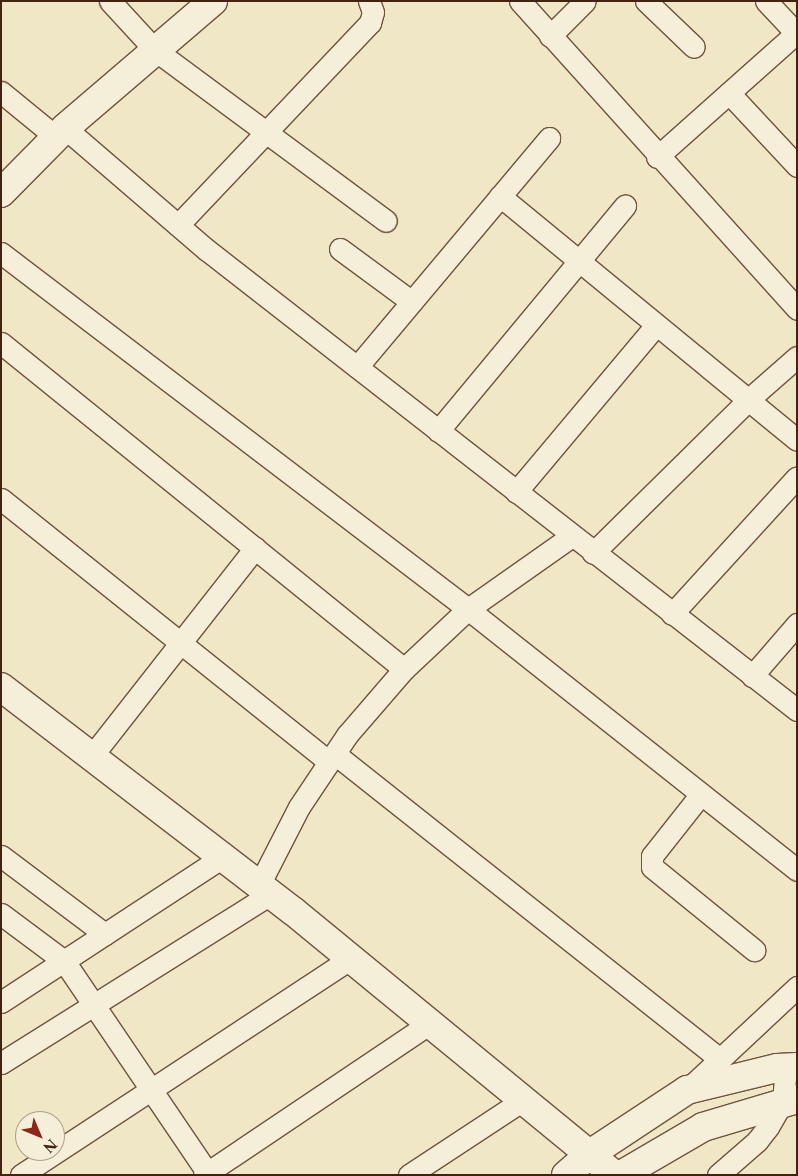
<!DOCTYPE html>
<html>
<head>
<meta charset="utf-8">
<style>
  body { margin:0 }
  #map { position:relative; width:798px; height:1176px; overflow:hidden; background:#f0e7c6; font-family:"Libre Caslon Text",serif }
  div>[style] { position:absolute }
  .roads { filter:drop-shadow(1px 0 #6e543f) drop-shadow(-1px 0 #6e543f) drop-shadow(0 1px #6e543f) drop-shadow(0 -1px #6e543f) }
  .street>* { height:21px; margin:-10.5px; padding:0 10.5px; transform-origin:10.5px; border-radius:10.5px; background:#f5efda }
  .secondary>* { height:28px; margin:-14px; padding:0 14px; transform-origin:14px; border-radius:14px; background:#f5efda }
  span { translate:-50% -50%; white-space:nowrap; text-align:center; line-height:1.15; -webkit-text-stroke:5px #f5efda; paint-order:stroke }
  .frame { position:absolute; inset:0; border:2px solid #422312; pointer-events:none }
  .north { position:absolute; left:15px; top:1111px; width:50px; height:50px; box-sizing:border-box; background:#f5efda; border:1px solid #ad9d8a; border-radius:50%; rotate:135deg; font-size:14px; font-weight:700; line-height:20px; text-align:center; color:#422312 }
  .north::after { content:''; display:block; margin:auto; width:18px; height:22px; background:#8f2418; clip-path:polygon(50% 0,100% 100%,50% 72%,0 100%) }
</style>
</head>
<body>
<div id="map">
  <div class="roads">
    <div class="street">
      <div style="left:110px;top:1px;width:67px;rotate:47.4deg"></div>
      <div style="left:155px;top:50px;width:287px;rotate:36.5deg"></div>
      <div style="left:520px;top:1px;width:414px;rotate:48deg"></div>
      <div style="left:646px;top:1px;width:66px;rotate:43.8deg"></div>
      <div style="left:766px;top:1px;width:45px;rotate:46.8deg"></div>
      <div style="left:550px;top:36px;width:49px;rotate:-45deg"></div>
      <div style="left:1px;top:92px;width:71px;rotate:39.3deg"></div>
      <div style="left:729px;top:93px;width:100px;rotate:47deg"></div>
      <div style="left:65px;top:128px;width:187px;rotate:40.7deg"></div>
      <div style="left:207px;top:250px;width:748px;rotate:37.94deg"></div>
      <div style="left:657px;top:157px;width:186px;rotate:-41.7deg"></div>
      <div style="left:500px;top:196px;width:384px;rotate:39.4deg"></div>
      <div style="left:178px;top:225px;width:279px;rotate:-46.5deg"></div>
      <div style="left:370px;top:23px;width:11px;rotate:-75deg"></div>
      <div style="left:373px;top:12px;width:12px;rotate:-110deg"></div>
      <div style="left:340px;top:249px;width:89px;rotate:36.4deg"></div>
      <div style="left:1px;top:253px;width:587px;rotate:37.32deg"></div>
      <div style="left:468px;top:609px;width:420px;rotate:38.4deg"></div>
      <div style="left:1px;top:343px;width:518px;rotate:38.97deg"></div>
      <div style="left:357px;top:367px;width:299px;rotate:-50deg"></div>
      <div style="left:438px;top:431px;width:293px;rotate:-50.3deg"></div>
      <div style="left:516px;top:492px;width:218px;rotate:-50deg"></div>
      <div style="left:1px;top:499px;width:420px;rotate:38.7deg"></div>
      <div style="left:593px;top:553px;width:218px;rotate:-44.6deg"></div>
      <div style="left:748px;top:400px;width:65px;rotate:-41.3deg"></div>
      <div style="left:672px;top:614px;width:185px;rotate:-47.6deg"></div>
      <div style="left:752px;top:676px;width:69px;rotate:-49.1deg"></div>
      <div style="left:335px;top:754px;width:491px;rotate:38.4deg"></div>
      <div style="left:91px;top:757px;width:266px;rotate:-51.9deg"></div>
      <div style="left:701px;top:794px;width:79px;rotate:128.3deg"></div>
      <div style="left:652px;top:856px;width:11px;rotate:90deg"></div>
      <div style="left:652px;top:867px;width:132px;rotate:39.1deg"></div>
      <div style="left:1px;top:856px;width:130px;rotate:36.9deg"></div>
      <div style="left:259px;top:885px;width:88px;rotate:-62.9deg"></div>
      <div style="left:299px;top:807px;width:87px;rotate:-56.3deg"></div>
      <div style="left:347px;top:735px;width:87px;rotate:-49.2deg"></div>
      <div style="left:404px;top:669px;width:88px;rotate:-43.2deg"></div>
      <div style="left:468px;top:609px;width:127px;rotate:-35.1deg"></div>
      <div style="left:1px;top:914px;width:79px;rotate:36.7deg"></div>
      <div style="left:64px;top:961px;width:258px;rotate:55.9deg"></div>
      <div style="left:1px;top:1002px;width:265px;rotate:-33.2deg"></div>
      <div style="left:1px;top:1063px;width:318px;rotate:-32.1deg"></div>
      <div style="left:687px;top:1090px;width:151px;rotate:-43.1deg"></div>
      <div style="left:21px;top:1175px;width:395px;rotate:-33.3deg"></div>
      <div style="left:204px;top:1175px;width:272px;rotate:-33.9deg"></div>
      <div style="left:409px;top:1175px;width:136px;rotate:-33.3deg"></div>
      <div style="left:718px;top:1175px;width:52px;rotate:-41.1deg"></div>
      <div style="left:757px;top:1141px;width:18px;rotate:-52deg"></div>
      <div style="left:768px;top:1127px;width:30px;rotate:-60deg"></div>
      <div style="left:783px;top:1101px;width:33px;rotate:-85deg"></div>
    </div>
    <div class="secondary">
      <div style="left:1px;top:193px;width:91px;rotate:-45.4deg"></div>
      <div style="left:65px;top:128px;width:195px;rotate:-40.6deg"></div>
      <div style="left:1px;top:687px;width:368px;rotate:37.5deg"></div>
      <div style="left:293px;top:911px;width:416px;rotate:39.4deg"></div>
      <div style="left:566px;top:1175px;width:32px;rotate:-41deg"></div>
      <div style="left:590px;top:1154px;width:116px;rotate:-33.4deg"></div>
      <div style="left:687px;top:1090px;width:93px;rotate:-13.7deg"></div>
      <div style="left:777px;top:1068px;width:20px;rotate:-3deg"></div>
      <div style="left:621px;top:1175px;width:95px;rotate:-30.3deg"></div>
      <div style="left:703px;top:1127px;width:98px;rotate:-16.6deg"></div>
    </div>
  </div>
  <div class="frame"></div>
  <div class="north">N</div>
</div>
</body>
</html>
